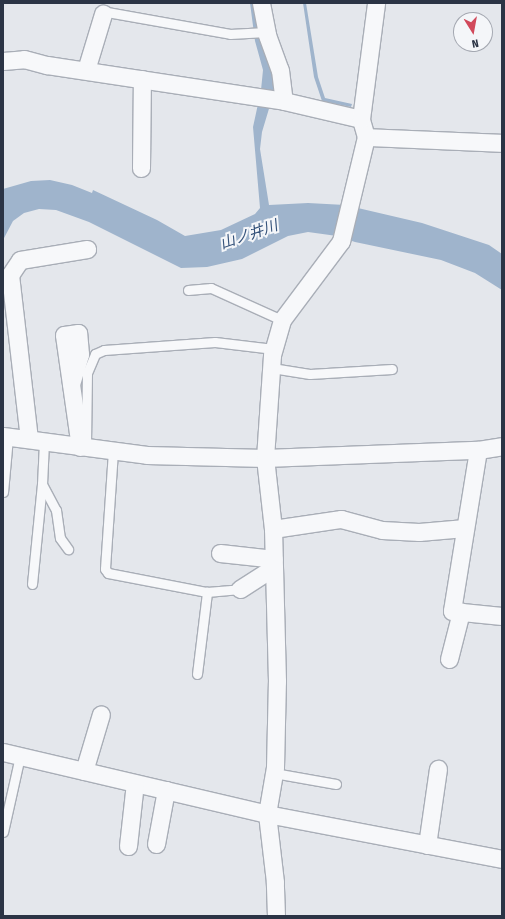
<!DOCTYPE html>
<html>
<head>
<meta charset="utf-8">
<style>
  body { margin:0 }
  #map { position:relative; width:505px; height:919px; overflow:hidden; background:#e4e7ec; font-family:"Fira Sans Condensed","Noto Sans JP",sans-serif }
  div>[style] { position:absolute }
  .water>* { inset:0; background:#9fb4cc }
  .roads { filter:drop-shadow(1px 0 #a9aeb7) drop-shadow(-1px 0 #a9aeb7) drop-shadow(0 1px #a9aeb7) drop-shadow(0 -1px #a9aeb7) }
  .service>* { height:9px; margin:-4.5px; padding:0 4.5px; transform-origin:4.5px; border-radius:4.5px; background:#f7f8fa }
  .minor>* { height:17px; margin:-8.5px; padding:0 8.5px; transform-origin:8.5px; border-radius:8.5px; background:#f7f8fa }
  span { translate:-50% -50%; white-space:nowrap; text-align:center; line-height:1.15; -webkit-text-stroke:4px #f4f6f9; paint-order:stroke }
  .water-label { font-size:15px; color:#34527a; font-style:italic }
  .frame { position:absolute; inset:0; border:4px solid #2b3445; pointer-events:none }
  .north { position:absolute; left:453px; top:12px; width:40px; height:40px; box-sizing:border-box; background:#f4f6f9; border:1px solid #a4a8b1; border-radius:50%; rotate:169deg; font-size:11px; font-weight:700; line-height:16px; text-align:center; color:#2b3445 }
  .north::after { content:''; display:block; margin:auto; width:14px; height:18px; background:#d1495b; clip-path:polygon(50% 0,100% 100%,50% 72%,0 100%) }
</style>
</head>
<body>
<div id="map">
  <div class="water">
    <div style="clip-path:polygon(250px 3px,258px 3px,273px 59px,274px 92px,262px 132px,260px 149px,269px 205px,308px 203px,345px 205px,422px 223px,489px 245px,502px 254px,502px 290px,475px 273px,441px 260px,355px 242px,337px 236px,308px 232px,288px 236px,242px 259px,207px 267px,181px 268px,89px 222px,56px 210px,39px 209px,24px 213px,13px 221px,3px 240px,3px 189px,31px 181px,50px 180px,72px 185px,92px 193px,93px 190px,157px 220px,185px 236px,221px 230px,255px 214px,260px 208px,253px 127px,261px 90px,263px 70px,255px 41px)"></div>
    <div style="clip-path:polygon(303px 3px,306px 3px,318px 77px,325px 98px,352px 104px,351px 107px,322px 101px,314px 77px)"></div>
  </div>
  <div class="roads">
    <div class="service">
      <div style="left:103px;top:14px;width:4px;rotate:-27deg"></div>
      <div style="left:107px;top:12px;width:125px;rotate:10.1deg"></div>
      <div style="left:230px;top:34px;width:36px;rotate:-3deg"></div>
      <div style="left:188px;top:290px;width:23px;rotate:-5deg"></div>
      <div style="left:211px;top:288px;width:78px;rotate:24.3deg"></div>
      <div style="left:272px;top:368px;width:38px;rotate:9deg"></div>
      <div style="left:310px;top:374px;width:82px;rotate:-3.5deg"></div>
      <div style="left:44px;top:442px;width:42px;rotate:92.7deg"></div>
      <div style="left:42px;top:484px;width:30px;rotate:62deg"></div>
      <div style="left:56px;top:510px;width:28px;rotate:82deg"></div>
      <div style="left:60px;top:538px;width:14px;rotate:54deg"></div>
      <div style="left:86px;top:444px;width:71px;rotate:-89.2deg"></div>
      <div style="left:87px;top:373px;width:21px;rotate:-67deg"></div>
      <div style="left:95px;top:354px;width:10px;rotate:-24deg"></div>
      <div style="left:104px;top:350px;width:111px;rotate:-4.1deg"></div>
      <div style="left:215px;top:342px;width:59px;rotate:6.8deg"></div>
      <div style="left:113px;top:451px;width:118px;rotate:93.9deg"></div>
      <div style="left:105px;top:569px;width:5px;rotate:53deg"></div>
      <div style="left:108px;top:573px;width:101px;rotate:10.9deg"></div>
      <div style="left:207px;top:592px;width:33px;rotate:-5deg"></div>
      <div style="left:3px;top:492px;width:55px;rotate:-84.8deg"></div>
      <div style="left:32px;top:584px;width:100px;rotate:-84.3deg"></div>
      <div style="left:197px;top:674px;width:83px;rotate:-83deg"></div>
      <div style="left:274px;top:773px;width:63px;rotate:10.1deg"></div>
      <div style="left:3px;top:832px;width:78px;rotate:-77.4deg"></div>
    </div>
    <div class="minor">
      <div style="left:261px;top:3px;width:33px;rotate:79deg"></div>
      <div style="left:267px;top:35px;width:37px;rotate:70deg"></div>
      <div style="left:280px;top:70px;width:31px;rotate:83deg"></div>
      <div style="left:3px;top:61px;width:21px;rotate:-5deg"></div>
      <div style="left:24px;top:59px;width:24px;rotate:15deg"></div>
      <div style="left:47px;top:65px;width:240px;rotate:8.6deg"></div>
      <div style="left:284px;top:101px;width:79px;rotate:13.2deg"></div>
      <div style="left:86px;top:70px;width:59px;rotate:-73.1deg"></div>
      <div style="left:366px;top:137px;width:136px;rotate:2.5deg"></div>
      <div style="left:141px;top:168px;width:89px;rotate:-89.4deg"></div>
      <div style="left:71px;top:384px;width:31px;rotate:-73deg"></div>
      <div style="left:80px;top:354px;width:21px;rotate:-95deg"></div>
      <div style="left:78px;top:333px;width:14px;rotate:172deg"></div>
      <div style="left:64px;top:335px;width:113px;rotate:81.9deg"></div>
      <div style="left:3px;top:436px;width:145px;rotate:7.5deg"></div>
      <div style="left:147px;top:455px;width:118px;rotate:1.5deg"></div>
      <div style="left:265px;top:458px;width:213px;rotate:-2.2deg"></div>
      <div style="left:478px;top:450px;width:24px;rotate:-9deg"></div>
      <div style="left:29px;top:439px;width:165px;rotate:-96.6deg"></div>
      <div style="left:10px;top:275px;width:18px;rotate:-56deg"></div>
      <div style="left:20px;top:260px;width:68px;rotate:-9.3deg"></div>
      <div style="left:478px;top:450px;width:163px;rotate:99.2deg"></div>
      <div style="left:452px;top:611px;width:50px;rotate:5.7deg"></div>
      <div style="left:273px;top:529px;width:69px;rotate:-8.4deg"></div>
      <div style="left:341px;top:519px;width:42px;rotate:15deg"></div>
      <div style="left:382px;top:530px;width:37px;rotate:3deg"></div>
      <div style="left:419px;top:532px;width:46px;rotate:-5deg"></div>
      <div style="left:220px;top:553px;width:54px;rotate:6.3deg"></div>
      <div style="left:240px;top:589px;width:40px;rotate:-32.9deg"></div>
      <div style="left:449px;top:659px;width:49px;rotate:-75.7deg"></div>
      <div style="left:3px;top:752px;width:271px;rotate:13.2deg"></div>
      <div style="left:267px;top:814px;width:239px;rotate:10.8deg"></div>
      <div style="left:84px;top:771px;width:59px;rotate:-73.4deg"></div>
      <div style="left:156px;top:844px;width:55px;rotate:-79.5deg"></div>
      <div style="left:427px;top:845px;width:77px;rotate:-81.8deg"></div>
      <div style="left:128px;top:846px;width:63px;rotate:-83.7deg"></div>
      <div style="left:276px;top:916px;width:34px;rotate:-92deg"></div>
      <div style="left:275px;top:882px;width:68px;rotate:-96.7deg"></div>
      <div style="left:267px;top:814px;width:48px;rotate:-80.3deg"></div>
      <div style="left:275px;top:767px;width:86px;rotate:-88.7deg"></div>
      <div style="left:277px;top:681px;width:152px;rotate:-91.5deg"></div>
      <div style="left:273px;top:529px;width:71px;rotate:-96.4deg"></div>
      <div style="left:265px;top:458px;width:103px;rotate:-86.1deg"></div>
      <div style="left:272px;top:355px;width:36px;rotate:-74deg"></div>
      <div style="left:282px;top:320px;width:99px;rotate:-53.2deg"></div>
      <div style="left:341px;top:241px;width:107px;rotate:-76.5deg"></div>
      <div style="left:366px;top:137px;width:19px;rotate:-106deg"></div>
      <div style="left:361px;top:119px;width:117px;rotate:-82.6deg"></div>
    </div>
  </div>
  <div class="water-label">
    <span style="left:249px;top:235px;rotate:-19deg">山ノ井川</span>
  </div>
  <div class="frame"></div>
  <div class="north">N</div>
</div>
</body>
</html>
